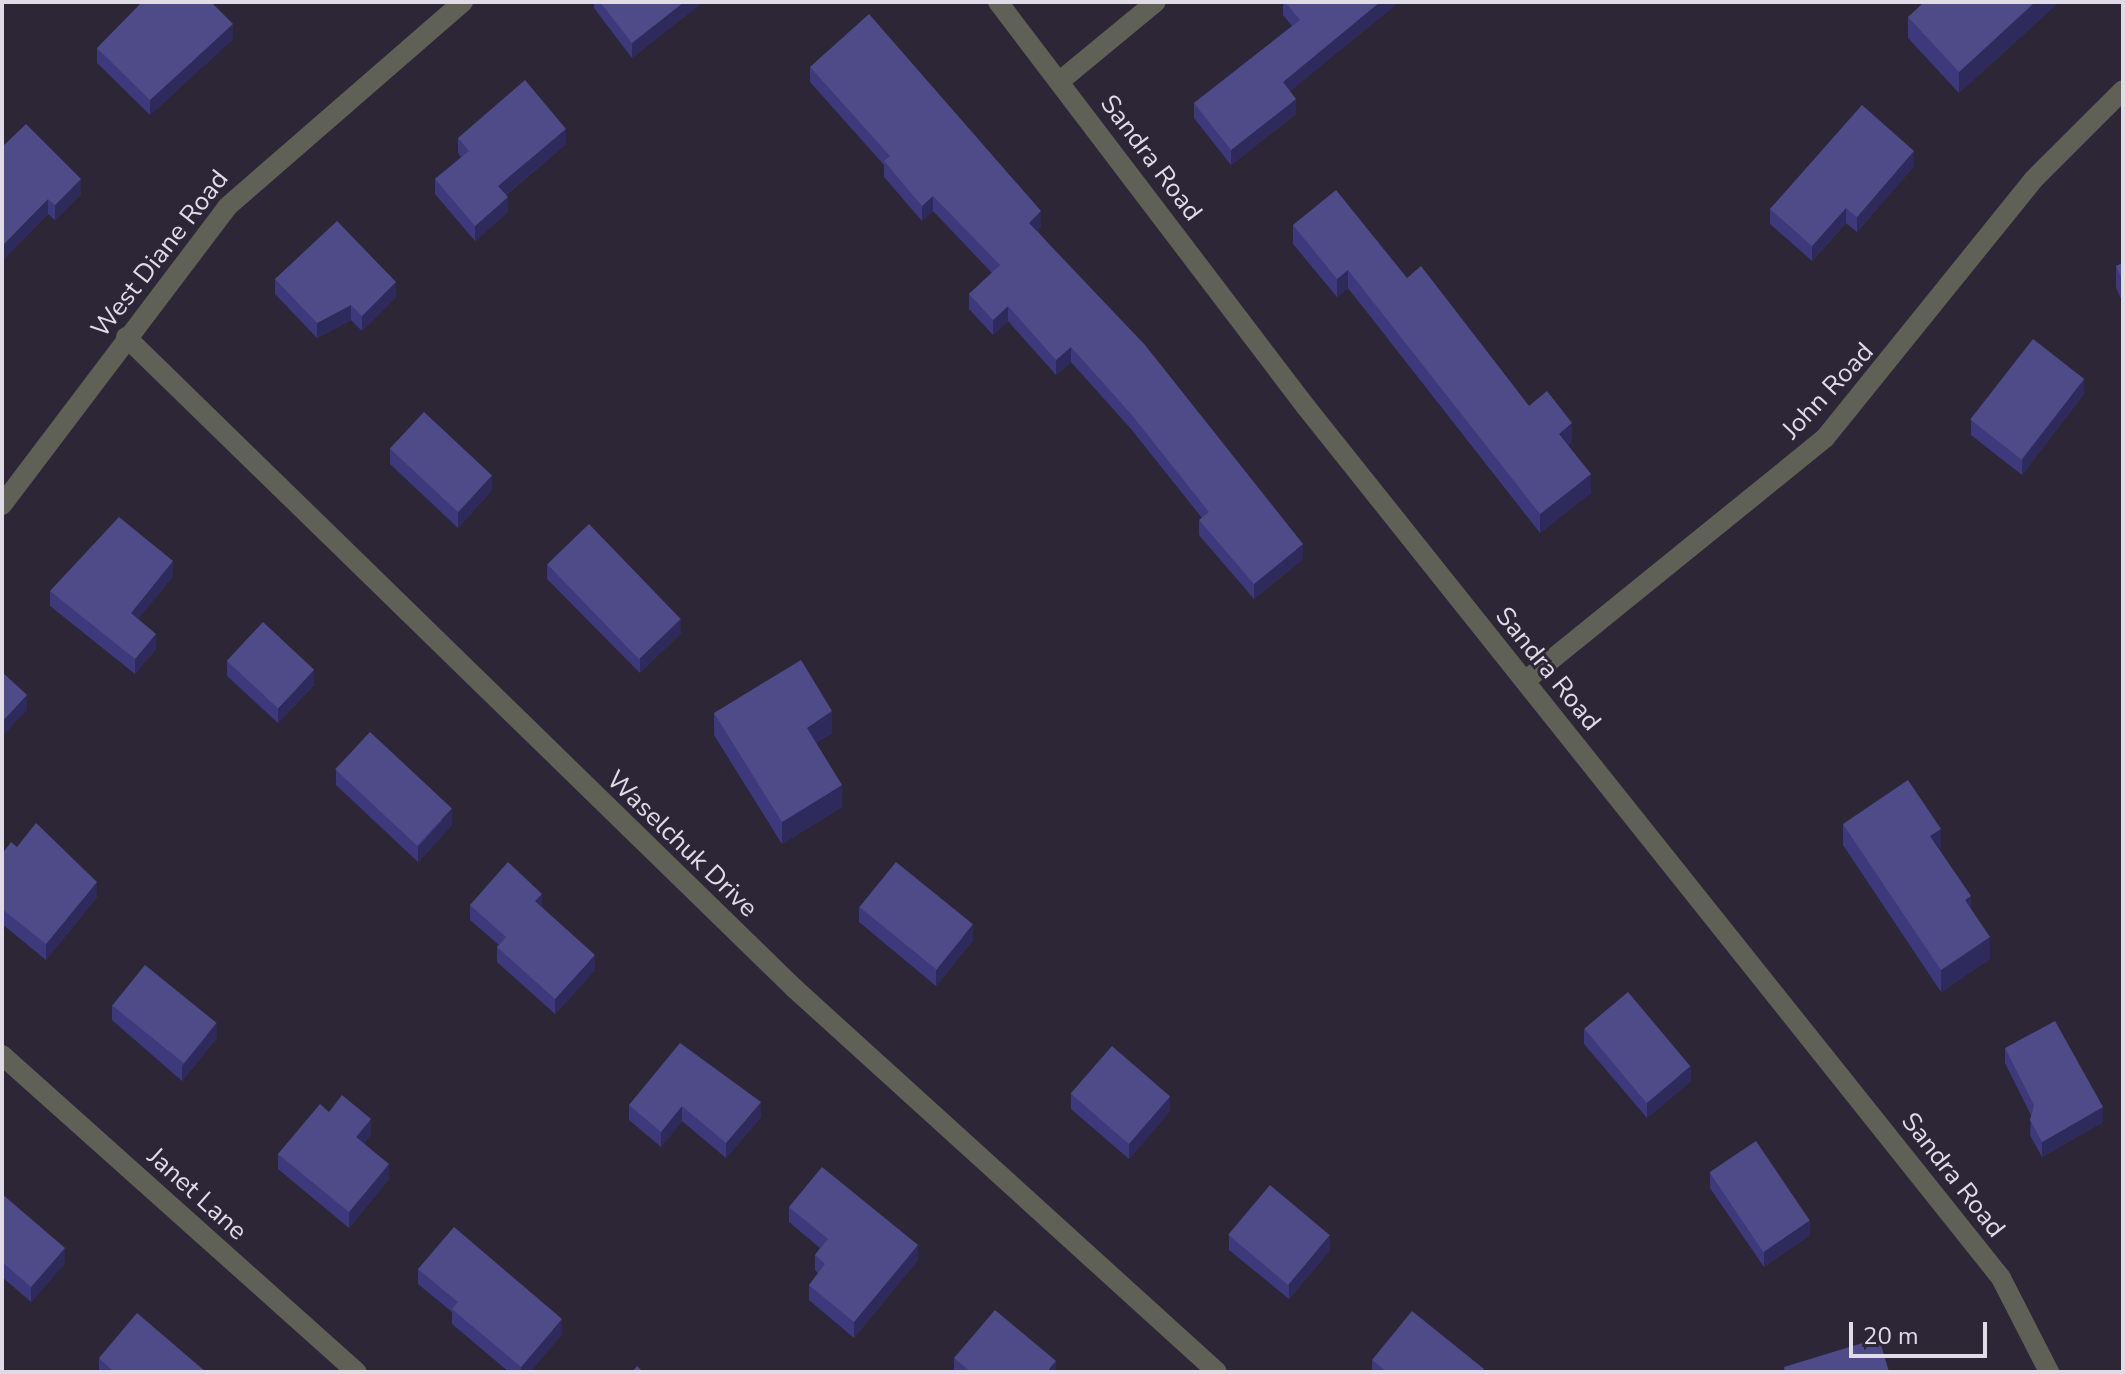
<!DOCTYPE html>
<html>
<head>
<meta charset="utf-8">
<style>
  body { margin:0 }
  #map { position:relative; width:2125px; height:1374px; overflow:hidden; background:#2d2637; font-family:"Nunito Sans",sans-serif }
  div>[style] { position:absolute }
  .minor>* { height:20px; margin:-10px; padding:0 10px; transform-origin:10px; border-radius:10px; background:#5f6056 }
  .wall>* { inset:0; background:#3d397c }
  .shaded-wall>* { inset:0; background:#2f2a5c }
  .building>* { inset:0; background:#4f4b88; transform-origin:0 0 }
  span { translate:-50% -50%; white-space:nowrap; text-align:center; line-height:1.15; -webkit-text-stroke:6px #2d2637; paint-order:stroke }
  .street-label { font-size:26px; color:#dfdbe7 }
  .frame { position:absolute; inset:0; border:4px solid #dfdbe7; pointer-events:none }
  .scale { position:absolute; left:1849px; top:1322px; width:138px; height:36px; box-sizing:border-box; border:4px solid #dfdbe7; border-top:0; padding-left:10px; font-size:24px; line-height:28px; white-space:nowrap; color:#dfdbe7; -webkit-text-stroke:6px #2d2637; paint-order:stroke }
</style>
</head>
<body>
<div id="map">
  <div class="minor">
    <div style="left:998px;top:2px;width:509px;rotate:52.75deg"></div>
    <div style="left:1306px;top:407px;width:1114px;rotate:51.41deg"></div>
    <div style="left:2001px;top:1278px;width:106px;rotate:62.9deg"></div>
    <div style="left:1060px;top:81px;width:124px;rotate:-39.5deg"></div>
    <div style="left:126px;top:337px;width:933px;rotate:44.26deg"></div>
    <div style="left:794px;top:988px;width:571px;rotate:42.23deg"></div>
    <div style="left:2px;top:505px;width:373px;rotate:-52.9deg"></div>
    <div style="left:227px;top:207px;width:313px;rotate:-41deg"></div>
    <div style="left:1525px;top:681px;width:386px;rotate:-39deg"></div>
    <div style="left:1825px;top:438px;width:331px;rotate:-51.1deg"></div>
    <div style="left:2033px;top:180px;width:127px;rotate:-45deg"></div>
    <div style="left:2px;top:1055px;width:476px;rotate:41.8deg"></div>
  </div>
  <div class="wall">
    <div style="clip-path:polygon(594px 2px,703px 2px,632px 58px,594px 8px)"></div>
    <div style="clip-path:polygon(1283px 2px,1399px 2px,1290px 91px,1296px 114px,1231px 165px,1194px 118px,1194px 103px,1292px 26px,1283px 15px)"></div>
    <div style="clip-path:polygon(2059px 2px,1959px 93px,1908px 38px,1908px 17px)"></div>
    <div style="clip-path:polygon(233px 39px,150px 115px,97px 63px,97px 48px)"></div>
    <div style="clip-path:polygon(810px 67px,1041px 227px,1037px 230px,1303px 559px,1254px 599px,1199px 535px,1199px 520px,1202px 518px,1131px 429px,1071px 362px,1056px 375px,1008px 321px,993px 335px,969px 309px,969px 294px,992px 273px,933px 211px,922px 221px,884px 177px,884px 165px,810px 82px)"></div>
    <div style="clip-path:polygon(458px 138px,566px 144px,506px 195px,508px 212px,475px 241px,435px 194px,435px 179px,461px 157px,458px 153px)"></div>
    <div style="clip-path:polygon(2px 147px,81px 194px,55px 220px,48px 214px,2px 261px)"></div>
    <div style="clip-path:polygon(1914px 166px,1857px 232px,1846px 223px,1812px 261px,1770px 224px,1770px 209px)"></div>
    <div style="clip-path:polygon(1293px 225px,1407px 278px,1529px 406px,1572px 441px,1568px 445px,1591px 493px,1540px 533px,1348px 288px,1337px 297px,1293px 244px)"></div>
    <div style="clip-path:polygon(2123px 263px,2123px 303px,2116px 288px,2116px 266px)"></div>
    <div style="clip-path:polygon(275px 279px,396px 297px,362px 331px,351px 320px,317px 338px,275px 294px)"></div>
    <div style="clip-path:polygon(2084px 394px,2022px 475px,1971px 435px,1971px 420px)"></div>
    <div style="clip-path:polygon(390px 449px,492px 490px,458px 528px,390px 464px)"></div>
    <div style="clip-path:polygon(547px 564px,681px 633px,640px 673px,547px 579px)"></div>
    <div style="clip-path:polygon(173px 576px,138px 619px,156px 649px,135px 674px,50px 606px,50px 591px)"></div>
    <div style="clip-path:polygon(227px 661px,314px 685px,278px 723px,227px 676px)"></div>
    <div style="clip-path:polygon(714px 713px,832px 733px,816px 743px,842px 807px,782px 844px,714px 735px)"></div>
    <div style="clip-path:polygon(336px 770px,452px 825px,418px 862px,336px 785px)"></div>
    <div style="clip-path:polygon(1843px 824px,1940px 851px,1971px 909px,1990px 959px,1941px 992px,1843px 845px)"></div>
    <div style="clip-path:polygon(17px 847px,97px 897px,46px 960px,2px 924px,2px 854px)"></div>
    <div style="clip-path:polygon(470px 905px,542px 907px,595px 970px,555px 1014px,497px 962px,497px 947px,499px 945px,470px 920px)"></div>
    <div style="clip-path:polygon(859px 907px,973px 940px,936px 986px,859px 922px)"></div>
    <div style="clip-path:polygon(112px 1005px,217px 1038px,182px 1081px,112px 1020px)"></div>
    <div style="clip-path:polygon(1584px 1029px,1691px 1081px,1647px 1118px,1584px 1044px)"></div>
    <div style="clip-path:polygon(2005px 1048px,2103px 1122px,2042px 1157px,2030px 1135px,2031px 1115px,2005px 1063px)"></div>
    <div style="clip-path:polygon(1071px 1094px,1170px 1111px,1129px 1159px,1071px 1109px)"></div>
    <div style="clip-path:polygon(761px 1102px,761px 1117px,726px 1158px,682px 1121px,661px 1147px,629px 1120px,629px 1105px)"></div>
    <div style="clip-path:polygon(329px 1112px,371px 1134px,364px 1143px,389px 1179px,349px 1228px,278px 1169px,278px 1154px)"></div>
    <div style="clip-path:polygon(1710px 1173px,1810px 1235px,1764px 1267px,1710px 1188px)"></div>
    <div style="clip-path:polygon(2px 1194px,65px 1263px,31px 1302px,2px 1277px)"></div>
    <div style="clip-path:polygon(789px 1207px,918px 1260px,854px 1338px,809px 1300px,809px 1285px,818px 1273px,815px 1270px,815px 1255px,820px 1248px,789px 1222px)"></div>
    <div style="clip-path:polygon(1229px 1235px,1330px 1250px,1289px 1299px,1229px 1250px)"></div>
    <div style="clip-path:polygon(418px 1269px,562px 1334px,530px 1372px,509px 1372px,452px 1324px,452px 1312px,418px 1284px)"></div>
    <div style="clip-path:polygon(99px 1358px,206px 1372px,99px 1372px)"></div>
    <div style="clip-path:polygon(954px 1358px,1056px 1372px,954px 1372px)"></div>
    <div style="clip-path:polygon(1372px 1360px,1484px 1372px,1372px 1372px)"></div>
  </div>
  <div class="shaded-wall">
    <div style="clip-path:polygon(684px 2px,703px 2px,632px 58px,632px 43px)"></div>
    <div style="clip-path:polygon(1380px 2px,1399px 2px,1283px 97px,1283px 82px)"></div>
    <div style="clip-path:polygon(2035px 2px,2059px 2px,1959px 93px,1959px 72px)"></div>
    <div style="clip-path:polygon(233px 24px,233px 39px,150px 115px,150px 100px)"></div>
    <div style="clip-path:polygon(1296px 99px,1296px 114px,1231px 165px,1231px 150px)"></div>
    <div style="clip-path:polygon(566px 129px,566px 144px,498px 201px,498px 186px)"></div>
    <div style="clip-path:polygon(1914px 151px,1914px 166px,1857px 232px,1857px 217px)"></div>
    <div style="clip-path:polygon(81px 179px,81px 194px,55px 220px,55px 205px)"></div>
    <div style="clip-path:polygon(933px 196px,933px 211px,922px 221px,922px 206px)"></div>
    <div style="clip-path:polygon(508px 197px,508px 212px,475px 241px,475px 226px)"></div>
    <div style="clip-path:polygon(48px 199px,48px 214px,2px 261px,2px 246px)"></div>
    <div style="clip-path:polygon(1846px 208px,1846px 223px,1812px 261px,1812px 246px)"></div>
    <div style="clip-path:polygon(1041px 211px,1041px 227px,1029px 238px,1029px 223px)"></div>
    <div style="clip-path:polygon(1348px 270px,1348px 288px,1337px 297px,1337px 279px)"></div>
    <div style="clip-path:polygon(396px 282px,396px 297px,362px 331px,362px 316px)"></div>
    <div style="clip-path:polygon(351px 305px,351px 320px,317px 338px,317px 323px)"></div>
    <div style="clip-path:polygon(1008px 306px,1008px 321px,993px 335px,993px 320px)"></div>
    <div style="clip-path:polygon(1071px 347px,1071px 362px,1056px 375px,1056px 360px)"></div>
    <div style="clip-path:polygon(2084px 379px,2084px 394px,2022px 475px,2022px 460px)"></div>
    <div style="clip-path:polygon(1572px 423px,1572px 441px,1559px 453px,1559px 434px)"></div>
    <div style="clip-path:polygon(1591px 474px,1591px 493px,1540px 533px,1540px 514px)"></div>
    <div style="clip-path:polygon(492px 475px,492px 490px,458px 528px,458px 513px)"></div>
    <div style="clip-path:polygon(1303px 544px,1303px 559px,1254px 599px,1254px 584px)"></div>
    <div style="clip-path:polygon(173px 561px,173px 576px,131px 628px,131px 613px)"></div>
    <div style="clip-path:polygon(681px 618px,681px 633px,640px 673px,640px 658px)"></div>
    <div style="clip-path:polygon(156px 634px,156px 649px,135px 674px,135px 659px)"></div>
    <div style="clip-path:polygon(314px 670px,314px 685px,278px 723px,278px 708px)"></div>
    <div style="clip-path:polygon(27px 695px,27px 710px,2px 737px,2px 722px)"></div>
    <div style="clip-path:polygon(832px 711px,832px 733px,807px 749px,807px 728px)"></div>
    <div style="clip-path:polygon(842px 785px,842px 807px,782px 844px,782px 822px)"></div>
    <div style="clip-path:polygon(452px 809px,452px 825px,418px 862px,418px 847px)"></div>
    <div style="clip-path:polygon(1941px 829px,1941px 850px,1930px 836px)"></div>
    <div style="clip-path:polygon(97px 882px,97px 897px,46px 960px,46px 944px)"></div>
    <div style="clip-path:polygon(542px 894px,542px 909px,535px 901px)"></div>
    <div style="clip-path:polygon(1971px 896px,1971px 918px,1965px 900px)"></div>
    <div style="clip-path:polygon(973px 925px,973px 940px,936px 986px,936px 970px)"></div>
    <div style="clip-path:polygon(1990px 937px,1990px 959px,1941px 992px,1941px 970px)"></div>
    <div style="clip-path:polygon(595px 955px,595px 970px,555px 1014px,555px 999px)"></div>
    <div style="clip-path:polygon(217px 1023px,217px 1038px,182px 1081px,182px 1066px)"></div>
    <div style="clip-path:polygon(1691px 1066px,1691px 1081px,1647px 1118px,1647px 1103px)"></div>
    <div style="clip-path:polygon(1170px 1096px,1170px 1111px,1129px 1159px,1129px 1144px)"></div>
    <div style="clip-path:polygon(761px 1102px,761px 1117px,726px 1158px,726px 1143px)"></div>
    <div style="clip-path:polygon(682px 1106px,682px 1121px,661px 1147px,661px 1132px)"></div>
    <div style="clip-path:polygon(2103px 1107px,2103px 1122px,2042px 1157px,2042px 1142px)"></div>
    <div style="clip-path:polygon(371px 1119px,371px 1134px,356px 1152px,356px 1137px)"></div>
    <div style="clip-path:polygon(389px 1164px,389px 1179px,349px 1228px,349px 1212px)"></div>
    <div style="clip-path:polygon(1810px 1220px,1810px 1235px,1764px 1267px,1764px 1252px)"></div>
    <div style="clip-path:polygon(1330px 1235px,1330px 1250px,1289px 1299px,1289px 1284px)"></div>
    <div style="clip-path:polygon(918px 1245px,918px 1260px,854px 1338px,854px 1322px)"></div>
    <div style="clip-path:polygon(65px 1248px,65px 1263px,31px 1302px,31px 1287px)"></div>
    <div style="clip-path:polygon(562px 1319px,562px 1334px,530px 1372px,521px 1372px,521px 1367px)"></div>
    <div style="clip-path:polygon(1056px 1361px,1056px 1372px,1049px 1372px,1049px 1369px)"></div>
  </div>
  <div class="building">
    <div style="clip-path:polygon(142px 2px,211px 2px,233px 24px,150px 100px,97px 48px)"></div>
    <div style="clip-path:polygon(600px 2px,684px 2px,632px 43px)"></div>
    <div style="clip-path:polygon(1285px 2px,1380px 2px,1283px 82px,1296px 99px,1231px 150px,1194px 103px,1300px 20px)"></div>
    <div style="clip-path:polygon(1924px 2px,2035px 2px,1959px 72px,1908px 17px)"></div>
    <div style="clip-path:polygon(869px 14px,1041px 211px,1029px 223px,1145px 345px,1303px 544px,1254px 584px,1199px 520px,1209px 512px,1131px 414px,1071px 347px,1056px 360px,1008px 306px,993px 320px,969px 294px,1000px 265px,933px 196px,922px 206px,884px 161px,890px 156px,810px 67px)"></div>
    <div style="clip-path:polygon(525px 80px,566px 129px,498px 186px,508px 197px,475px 226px,435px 179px,469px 151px,458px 138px)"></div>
    <div style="clip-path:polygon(1862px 105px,1914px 151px,1857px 217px,1846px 208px,1812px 246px,1770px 209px)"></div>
    <div style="clip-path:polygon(26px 124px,81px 179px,55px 205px,48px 199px,2px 246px,2px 147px)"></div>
    <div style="clip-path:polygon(1336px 190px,1407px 278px,1421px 266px,1529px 406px,1547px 391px,1572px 423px,1559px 434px,1591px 474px,1540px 514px,1348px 270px,1337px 279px,1293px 225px)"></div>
    <div style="clip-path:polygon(337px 221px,396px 282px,362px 316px,351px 305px,317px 323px,275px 279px)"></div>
    <div style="clip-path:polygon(2123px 263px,2123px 281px,2116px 266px)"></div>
    <div style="left:2033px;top:339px;width:65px;height:102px;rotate:38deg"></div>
    <div style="left:424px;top:412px;width:93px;height:50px;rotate:43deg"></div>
    <div style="clip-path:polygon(119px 517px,173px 561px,131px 613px,156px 634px,135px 659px,50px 591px)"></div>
    <div style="left:589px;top:524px;width:132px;height:58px;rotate:46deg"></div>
    <div style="left:263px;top:622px;width:70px;height:53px;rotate:43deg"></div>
    <div style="clip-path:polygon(801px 660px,832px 711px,807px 728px,842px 785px,782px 822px,714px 713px)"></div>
    <div style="clip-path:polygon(2px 672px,27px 695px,2px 722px)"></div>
    <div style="left:370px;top:732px;width:112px;height:51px;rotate:43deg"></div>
    <div style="clip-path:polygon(1908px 780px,1941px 829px,1930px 836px,1971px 896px,1965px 900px,1990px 937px,1941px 970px,1843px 824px)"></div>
    <div style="clip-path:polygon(36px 823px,97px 882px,46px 944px,2px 909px,2px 854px,11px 842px,17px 847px)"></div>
    <div style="clip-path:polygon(508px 862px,542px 894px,535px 901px,595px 955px,555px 999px,497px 947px,506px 937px,470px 905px)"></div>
    <div style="left:896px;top:862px;width:99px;height:58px;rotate:39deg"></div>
    <div style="left:145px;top:965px;width:92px;height:52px;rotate:39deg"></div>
    <div style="left:1628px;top:992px;width:97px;height:57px;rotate:50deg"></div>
    <div style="clip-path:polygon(2055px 1021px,2103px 1107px,2042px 1142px,2030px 1120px,2034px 1105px,2005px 1048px)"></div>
    <div style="clip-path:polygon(680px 1043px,761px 1102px,726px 1143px,682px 1106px,661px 1132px,629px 1105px)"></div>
    <div style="left:1112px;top:1046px;width:77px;height:63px;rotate:41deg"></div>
    <div style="clip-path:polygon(342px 1095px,371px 1119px,356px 1137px,389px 1164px,349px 1212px,278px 1154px,320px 1104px,329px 1112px)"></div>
    <div style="left:1756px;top:1141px;width:96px;height:56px;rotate:56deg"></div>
    <div style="clip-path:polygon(822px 1167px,918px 1245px,854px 1322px,809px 1285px,825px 1264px,815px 1255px,828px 1239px,789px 1207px)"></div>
    <div style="left:1270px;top:1185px;width:78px;height:65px;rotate:40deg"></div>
    <div style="clip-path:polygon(2px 1194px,65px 1248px,31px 1287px,2px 1262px)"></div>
    <div style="clip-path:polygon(454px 1227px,562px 1319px,521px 1367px,452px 1309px,458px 1302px,418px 1269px)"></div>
    <div style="clip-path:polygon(995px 1310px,1056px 1361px,1049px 1369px,1052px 1372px,971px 1372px,954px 1358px)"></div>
    <div style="clip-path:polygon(1412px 1311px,1484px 1369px,1481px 1372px,1387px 1372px,1372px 1360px)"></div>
    <div style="clip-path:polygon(137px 1313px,206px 1372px,114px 1372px,99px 1358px)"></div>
    <div style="clip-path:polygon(1879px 1338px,1889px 1372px,1785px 1372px,1784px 1367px)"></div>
    <div style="clip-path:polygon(637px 1366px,643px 1372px,632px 1372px)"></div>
  </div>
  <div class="street-label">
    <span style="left:1151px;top:158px;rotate:53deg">Sandra Road</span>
    <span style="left:160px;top:254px;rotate:-52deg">West Diane Road</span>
    <span style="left:1828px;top:391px;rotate:-47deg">John Road</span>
    <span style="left:1548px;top:669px;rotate:51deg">Sandra Road</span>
    <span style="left:682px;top:844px;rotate:44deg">Waselchuk Drive</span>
    <span style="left:1953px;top:1175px;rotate:52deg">Sandra Road</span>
    <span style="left:197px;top:1194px;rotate:42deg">Janet Lane</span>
  </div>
  <div class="frame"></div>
  <div class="scale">20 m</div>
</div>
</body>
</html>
